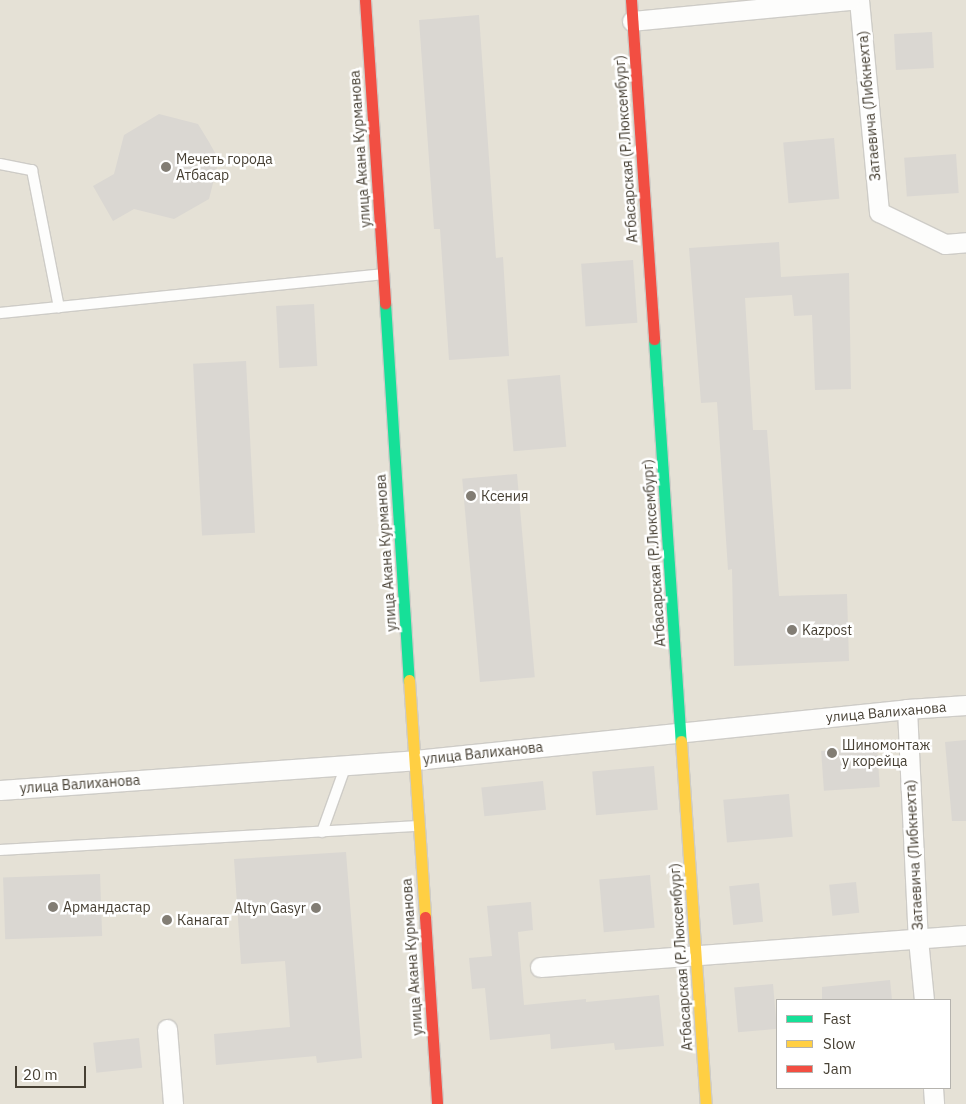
<!DOCTYPE html>
<html>
<head>
<meta charset="utf-8">
<style>
  body { margin:0 }
  #map { position:relative; width:966px; height:1104px; overflow:hidden; background:#f0efea; font-family:"IBM Plex Sans",sans-serif }
  div>[style] { position:absolute }
  .residential>* { inset:0; background:#e5e1d6 }
  .building>* { inset:0; background:#dad7d2; transform-origin:0 0 }
  .roads { filter:drop-shadow(1px 0 #ceccc7) drop-shadow(-1px 0 #ceccc7) drop-shadow(0 1px #ceccc7) drop-shadow(0 -1px #ceccc7) }
  .lane>* { height:10px; margin:-5px; padding:0 5px; transform-origin:5px; border-radius:5px; background:#fdfdfc }
  .street>* { height:19px; margin:-9.5px; padding:0 9.5px; transform-origin:9.5px; border-radius:9.5px; background:#fdfdfc }
  .fast>* { height:11px; margin:-5.5px; padding:0 5.5px; transform-origin:5.5px; border-radius:5.5px; background:#16e098 }
  .slow>* { height:11px; margin:-5.5px; padding:0 5.5px; transform-origin:5.5px; border-radius:5.5px; background:#ffcf43 }
  .jam>* { height:11px; margin:-5.5px; padding:0 5.5px; transform-origin:5.5px; border-radius:5.5px; background:#f24e42 }
  .dots>* { width:14px; height:14px; translate:-50% -50%; box-sizing:border-box; border:2px solid #fff; border-radius:50% }
  span { translate:-50% -50%; white-space:nowrap; text-align:center; line-height:1.15; -webkit-text-stroke:5px #fff; paint-order:stroke }
  .street-label { font-size:14px; color:#474034 }
  .poi-label { font-size:14px; color:#474034 }
  .left { translate:0 -50%; text-align:left }
  .right { translate:-100% -50%; text-align:right }
  .legend { position:absolute; left:776px; top:999px; width:175px; height:90px; box-sizing:border-box; background:#fff; border:1px solid #b5b3ae; margin:0; padding:6px 9px; list-style:none; font-size:15px; color:#474034 }
  .legend li { display:flex; align-items:center; gap:10px; height:25px }
  .legend b { width:25px; border:1px solid #b5b3ae }
  .scale { position:absolute; left:15px; top:1066px; width:71px; height:22px; box-sizing:border-box; border:2px solid #474034; border-top:0; padding-left:6px; font-size:15px; line-height:18px; white-space:nowrap; color:#474034; -webkit-text-stroke:4px #fff; paint-order:stroke }
</style>
</head>
<body>
<div id="map">
  <div class="residential">
    <div style="clip-path:polygon(evenodd,0 0,966px 0,966px 1104px,0 1104px,0 0,777px 1000px,950px 1000px,950px 1088px,777px 1088px,777px 1000px)"></div>
  </div>
  <div class="building">
    <div style="clip-path:polygon(479px 15px,496px 258px,503px 257px,509px 356px,449px 360px,440px 229px,434px 229px,419px 20px)"></div>
    <div style="left:932px;top:32px;width:36px;height:38px;rotate:87deg"></div>
    <div style="clip-path:polygon(159px 114px,198px 124px,209px 142px,219px 160px,209px 199px,174px 219px,134px 209px,113px 221px,93px 186px,114px 174px,124px 135px)"></div>
    <div style="left:834px;top:138px;width:61px;height:51px;rotate:85deg"></div>
    <div style="left:956px;top:154px;width:39px;height:52px;rotate:86deg"></div>
    <div style="clip-path:polygon(779px 242px,781px 277px,849px 273px,851px 389px,815px 390px,812px 315px,794px 316px,792px 295px,745px 298px,753px 430px,767px 430px,779px 596px,847px 594px,849px 661px,734px 666px,732px 569px,728px 570px,717px 402px,701px 403px,689px 248px)"></div>
    <div style="left:633px;top:260px;width:63px;height:52px;rotate:86deg"></div>
    <div style="left:314px;top:304px;width:62px;height:38px;rotate:87deg"></div>
    <div style="left:246px;top:361px;width:172px;height:53px;rotate:87deg"></div>
    <div style="left:560px;top:375px;width:72px;height:53px;rotate:85deg"></div>
    <div style="left:517px;top:474px;width:204px;height:55px;rotate:85deg"></div>
    <div style="clip-path:polygon(966px 740px,966px 821px,952px 821px,945px 742px)"></div>
    <div style="left:877px;top:747px;width:40px;height:56px;rotate:86deg"></div>
    <div style="left:654px;top:766px;width:44px;height:62px;rotate:85deg"></div>
    <div style="left:543px;top:781px;width:29px;height:62px;rotate:84deg"></div>
    <div style="left:789px;top:794px;width:43px;height:66px;rotate:85deg"></div>
    <div style="clip-path:polygon(346px 852px,362px 1058px,317px 1063px,316px 1056px,216px 1065px,214px 1034px,290px 1027px,285px 961px,241px 964px,234px 859px)"></div>
    <div style="left:100px;top:874px;width:62px;height:97px;rotate:88deg"></div>
    <div style="left:650px;top:875px;width:53px;height:51px;rotate:85deg"></div>
    <div style="left:856px;top:882px;width:31px;height:27px;rotate:84deg"></div>
    <div style="left:759px;top:883px;width:39px;height:30px;rotate:84deg"></div>
    <div style="clip-path:polygon(531px 902px,533px 930px,518px 932px,524px 1005px,586px 999px,586px 1002px,659px 995px,664px 1046px,615px 1050px,614px 1043px,551px 1049px,550px 1034px,490px 1040px,485px 988px,472px 989px,469px 958px,492px 956px,487px 906px)"></div>
    <div style="clip-path:polygon(890px 980px,892px 1000px,822px 1000px,822px 987px)"></div>
    <div style="left:773px;top:984px;width:45px;height:39px;rotate:85deg"></div>
    <div style="left:139px;top:1038px;width:30px;height:46px;rotate:84deg"></div>
  </div>
  <div class="roads">
    <div class="lane">
      <div style="left:0;top:164px;width:33px;rotate:11deg"></div>
      <div style="left:32px;top:170px;width:140px;rotate:78.9deg"></div>
      <div style="left:0;top:313px;width:384px;rotate:-5.8deg"></div>
      <div style="left:322px;top:832px;width:71px;rotate:-70.3deg"></div>
      <div style="left:0;top:850px;width:419px;rotate:-3.3deg"></div>
    </div>
    <div class="street">
      <div style="left:859px;top:0;width:213px;rotate:84.6deg"></div>
      <div style="left:879px;top:212px;width:73px;rotate:25.9deg"></div>
      <div style="left:945px;top:244px;width:21px;rotate:-5deg"></div>
      <div style="left:632px;top:21px;width:219px;rotate:-5.5deg"></div>
      <div style="left:907px;top:709px;width:230px;rotate:87.3deg"></div>
      <div style="left:918px;top:939px;width:61px;rotate:84.4deg"></div>
      <div style="left:0;top:790px;width:416px;rotate:-4.1deg"></div>
      <div style="left:415px;top:760px;width:495px;rotate:-5.9deg"></div>
      <div style="left:907px;top:709px;width:59px;rotate:-3.9deg"></div>
      <div style="left:540px;top:967px;width:427px;rotate:-4.3deg"></div>
      <div style="left:167px;top:1029px;width:75px;rotate:85.4deg"></div>
      <div style="left:933px;top:1088px;width:16px;rotate:86deg"></div>
    </div>
    <div class="fast">
      <div style="left:385px;top:303px;width:378px;rotate:86.4deg"></div>
      <div style="left:654px;top:339px;width:403px;rotate:86.2deg"></div>
    </div>
    <div class="slow">
      <div style="left:409px;top:680px;width:238px;rotate:86.1deg"></div>
      <div style="left:681px;top:741px;width:364px;rotate:86.1deg"></div>
    </div>
    <div class="jam">
      <div style="left:365px;top:0;width:304px;rotate:86.2deg"></div>
      <div style="left:631px;top:0;width:340px;rotate:86.1deg"></div>
      <div style="left:425px;top:917px;width:187px;rotate:86.3deg"></div>
    </div>
  </div>
  <div class="dots">
    <div style="left:166px;top:167px;background:#827d74"></div>
    <div style="left:471px;top:496px;background:#827d74"></div>
    <div style="left:792px;top:630px;background:#827d74"></div>
    <div style="left:832px;top:753px;background:#827d74"></div>
    <div style="left:53px;top:907px;background:#827d74"></div>
    <div style="left:316px;top:908px;background:#827d74"></div>
    <div style="left:167px;top:920px;background:#827d74"></div>
  </div>
  <div class="street-label">
    <span style="left:869px;top:106px;rotate:-95deg">Затаевича (Либкнехта)</span>
    <span style="left:360px;top:149px;rotate:-94deg">улица Акана Курманова</span>
    <span style="left:626px;top:149px;rotate:-94deg">Атбасарская (Р.Люксембург)</span>
    <span style="left:386px;top:553px;rotate:-94deg">улица Акана Курманова</span>
    <span style="left:654px;top:553px;rotate:-94deg">Атбасарская (Р.Люксембург)</span>
    <span style="left:886px;top:712px;rotate:-5deg">улица Валиханова</span>
    <span style="left:483px;top:753px;rotate:-6deg">улица Валиханова</span>
    <span style="left:80px;top:784px;rotate:-4deg">улица Валиханова</span>
    <span style="left:914px;top:855px;rotate:-93deg">Затаевича (Либкнехта)</span>
    <span style="left:412px;top:957px;rotate:-94deg">улица Акана Курманова</span>
    <span style="left:681px;top:957px;rotate:-94deg">Атбасарская (Р.Люксембург)</span>
  </div>
  <div class="poi-label">
    <span class="left" style="left:176px;top:167px">Мечеть города<br>Атбасар</span>
    <span class="left" style="left:481px;top:496px">Ксения</span>
    <span class="left" style="left:802px;top:630px">Kazpost</span>
    <span class="left" style="left:842px;top:753px">Шиномонтаж<br>у корейца</span>
    <span class="left" style="left:63px;top:907px">Армандастар</span>
    <span class="right" style="left:306px;top:908px">Altyn Gasyr</span>
    <span class="left" style="left:177px;top:920px">Канагат</span>
  </div>
  <ul class="legend">
  <li><b style="height:6px;background:#16e098"></b>Fast</li>
  <li><b style="height:6px;background:#ffcf43"></b>Slow</li>
  <li><b style="height:6px;background:#f24e42"></b>Jam</li>
  </ul>
  <div class="scale">20 m</div>
</div>
</body>
</html>
